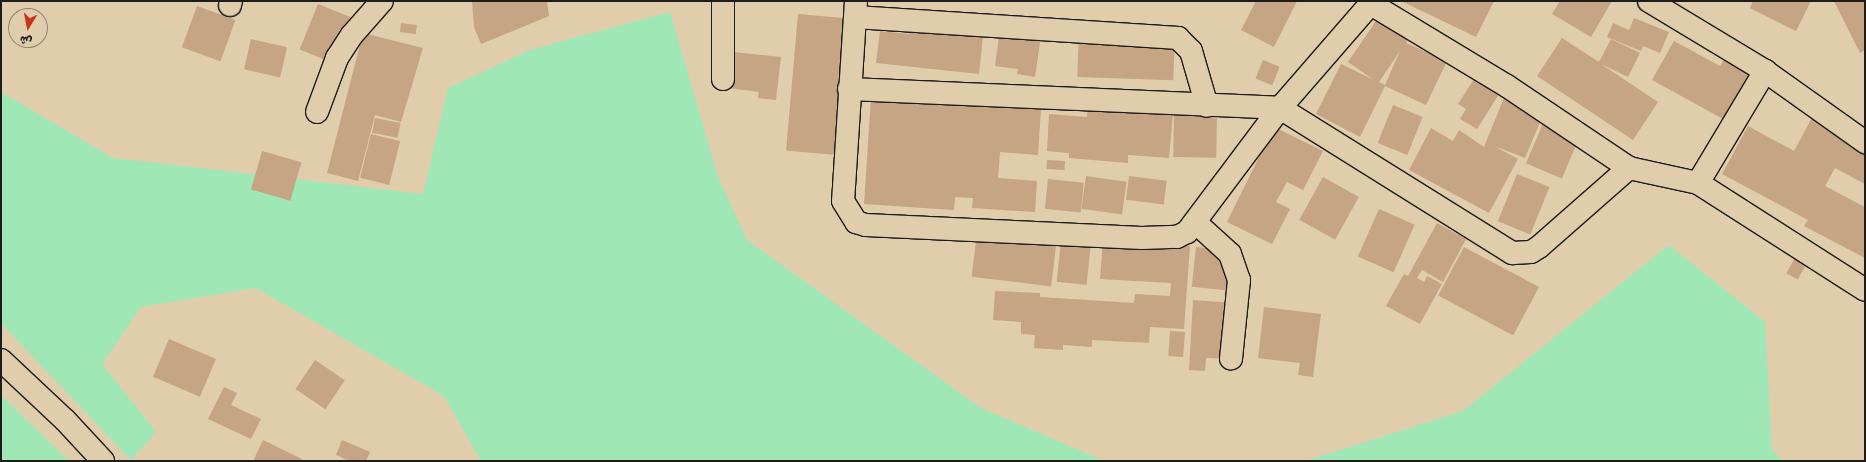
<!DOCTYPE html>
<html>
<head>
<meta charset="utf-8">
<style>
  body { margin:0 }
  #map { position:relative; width:1866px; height:462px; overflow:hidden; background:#e0cdab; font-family:Dekko,"Playpen Sans Arabic",sans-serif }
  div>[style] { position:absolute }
  .green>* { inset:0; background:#9fe8b6 }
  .building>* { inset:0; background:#c5a583; transform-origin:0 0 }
  .roads { filter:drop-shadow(1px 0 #1c1c1c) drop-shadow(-1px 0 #1c1c1c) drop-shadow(0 1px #1c1c1c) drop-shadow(0 -1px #1c1c1c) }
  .minor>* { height:22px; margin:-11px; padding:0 11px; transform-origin:11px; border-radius:11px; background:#e0cdab }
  span { translate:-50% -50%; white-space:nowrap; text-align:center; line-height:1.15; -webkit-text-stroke:3.5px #e0cdab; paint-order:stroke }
  .frame { position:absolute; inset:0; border:2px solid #1c1c1c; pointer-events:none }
  .north { position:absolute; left:8px; top:8px; width:40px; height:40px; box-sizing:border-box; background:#e0cdab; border:1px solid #928672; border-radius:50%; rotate:190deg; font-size:11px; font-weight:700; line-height:16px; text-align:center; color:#1c1c1c }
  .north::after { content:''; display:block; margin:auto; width:14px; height:18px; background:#c8321e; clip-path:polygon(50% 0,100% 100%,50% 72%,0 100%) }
</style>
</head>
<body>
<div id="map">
  <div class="green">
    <div style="clip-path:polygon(670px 12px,718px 177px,747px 240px,981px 408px,1104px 461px,481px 461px,444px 396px,256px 288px,141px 307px,102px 364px,156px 432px,131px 460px,1px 323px,1px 92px,113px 158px,423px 194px,448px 88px,530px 50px)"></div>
    <div style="clip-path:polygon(1669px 245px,1765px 322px,1772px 450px,1783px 461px,1306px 461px,1463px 411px)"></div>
    <div style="clip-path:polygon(1px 395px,69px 461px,1px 461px)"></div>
  </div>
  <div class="building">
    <div style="clip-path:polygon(472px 1px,547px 1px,549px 16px,481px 44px,474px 27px)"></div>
    <div style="clip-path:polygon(1256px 1px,1297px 1px,1274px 47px,1241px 30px)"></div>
    <div style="clip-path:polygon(1401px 1px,1494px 1px,1476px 37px)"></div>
    <div style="clip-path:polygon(1560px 1px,1612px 1px,1591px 37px,1552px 14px)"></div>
    <div style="clip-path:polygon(1753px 1px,1811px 1px,1796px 31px,1750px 8px)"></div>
    <div style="clip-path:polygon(1834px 1px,1865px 1px,1865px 50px,1860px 53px)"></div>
    <div style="left:318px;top:4px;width:40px;height:49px;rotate:22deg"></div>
    <div style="left:197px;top:6px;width:41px;height:44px;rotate:20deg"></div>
    <div style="left:798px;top:14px;width:48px;height:137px;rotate:5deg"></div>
    <div style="clip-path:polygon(evenodd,1378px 18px,1408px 40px,1406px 43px,1447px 61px,1426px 105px,1385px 86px,1360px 137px,1316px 114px,1341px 64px,1374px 80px,1348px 62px,1378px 18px,1400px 51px,1385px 85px,1379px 82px,1400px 51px)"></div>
    <div style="clip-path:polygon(1634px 18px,1669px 32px,1660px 53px,1643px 46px,1641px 51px,1607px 37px,1613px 23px,1629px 30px)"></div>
    <div style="clip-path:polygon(911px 19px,984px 27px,979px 74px,876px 63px,880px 31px,909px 34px)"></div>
    <div style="clip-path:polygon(1001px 22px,1042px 28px,1035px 77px,1017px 74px,1018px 69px,995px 66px)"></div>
    <div style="left:401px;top:23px;width:16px;height:9px;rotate:7deg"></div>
    <div style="left:1079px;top:29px;width:96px;height:48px;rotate:2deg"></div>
    <div style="clip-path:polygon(363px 33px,423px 48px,401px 122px,375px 115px,358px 181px,327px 173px)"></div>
    <div style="clip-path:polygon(1562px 38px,1599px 62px,1611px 39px,1640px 53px,1628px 77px,1601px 64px,1658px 102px,1633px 140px,1537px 76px)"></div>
    <div style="left:251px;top:39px;width:37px;height:31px;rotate:13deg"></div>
    <div style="clip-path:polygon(1674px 41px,1720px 66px,1726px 56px,1752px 70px,1725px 120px,1652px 80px)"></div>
    <div style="clip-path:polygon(734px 52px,781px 57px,776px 100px,758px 98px,759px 92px,729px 88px)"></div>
    <div style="left:1263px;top:60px;width:18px;height:20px;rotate:22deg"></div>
    <div style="clip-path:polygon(1474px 79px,1499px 94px,1477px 129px,1460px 119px,1466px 109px,1458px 104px)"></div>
    <div style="clip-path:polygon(1506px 93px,1545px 110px,1525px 158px,1494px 146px,1518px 159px,1489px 213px,1409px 170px,1431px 128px,1453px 141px,1459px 130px,1484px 147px)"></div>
    <div style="clip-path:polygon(871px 98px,1041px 109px,1038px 155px,1000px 152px,998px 178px,1037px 181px,1035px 212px,972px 208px,973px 198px,955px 197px,954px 210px,864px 204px)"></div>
    <div style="left:1393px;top:105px;width:32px;height:41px;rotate:22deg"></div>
    <div style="clip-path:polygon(1088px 107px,1173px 113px,1169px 158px,1128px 155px,1128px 163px,1069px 158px,1069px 153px,1047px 151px,1049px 114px,1087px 117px)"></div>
    <div style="left:1174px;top:112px;width:43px;height:45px;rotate:1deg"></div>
    <div style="clip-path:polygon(1815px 112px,1865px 140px,1865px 184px,1835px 168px,1825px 186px,1865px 207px,1865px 258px,1804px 226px,1808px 220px,1722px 174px,1748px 126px,1794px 151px)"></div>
    <div style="left:375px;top:118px;width:26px;height:15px;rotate:11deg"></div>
    <div style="left:1544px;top:121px;width:39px;height:46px;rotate:23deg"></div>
    <div style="clip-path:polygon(1274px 127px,1323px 151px,1303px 190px,1287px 182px,1276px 202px,1290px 209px,1272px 244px,1227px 222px)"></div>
    <div style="left:371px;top:134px;width:30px;height:45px;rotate:14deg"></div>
    <div style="left:262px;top:151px;width:41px;height:40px;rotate:16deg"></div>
    <div style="left:1047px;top:160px;width:18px;height:9px;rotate:3deg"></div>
    <div style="left:1517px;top:174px;width:35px;height:51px;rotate:22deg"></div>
    <div style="left:1086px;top:176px;width:41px;height:33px;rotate:8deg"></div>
    <div style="left:1129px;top:176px;width:38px;height:24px;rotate:7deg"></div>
    <div style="left:1323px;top:177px;width:41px;height:49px;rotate:29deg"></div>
    <div style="left:1048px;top:179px;width:36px;height:30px;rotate:6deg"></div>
    <div style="left:1379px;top:209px;width:39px;height:52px;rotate:24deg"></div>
    <div style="clip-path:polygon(1437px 223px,1466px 239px,1443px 282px,1422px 270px,1417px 278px,1424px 282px,1427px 276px,1442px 284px,1420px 324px,1386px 306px,1404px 274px,1408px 276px)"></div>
    <div style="left:977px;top:233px;width:80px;height:44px;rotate:7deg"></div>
    <div style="clip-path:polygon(1103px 240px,1190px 246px,1184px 329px,1150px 327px,1149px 343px,1092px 340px,1092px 347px,1063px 345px,1063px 350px,1034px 348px,1035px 335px,1021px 334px,1021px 322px,993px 320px,995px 291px,1040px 293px,1040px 297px,1134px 303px,1135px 294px,1170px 296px,1171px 283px,1100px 279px)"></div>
    <div style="left:1061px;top:241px;width:30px;height:41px;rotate:6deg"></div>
    <div style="left:1196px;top:247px;width:39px;height:40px;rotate:6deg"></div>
    <div style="left:1464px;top:247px;width:85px;height:55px;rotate:28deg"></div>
    <div style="left:1797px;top:254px;width:13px;height:22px;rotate:29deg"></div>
    <div style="clip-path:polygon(1193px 300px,1234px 303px,1231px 359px,1206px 358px,1205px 371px,1189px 370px)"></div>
    <div style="clip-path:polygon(1264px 307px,1321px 314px,1313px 377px,1298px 375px,1300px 363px,1258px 358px)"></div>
    <div style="left:1170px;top:331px;width:15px;height:25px;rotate:4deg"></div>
    <div style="left:169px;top:339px;width:51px;height:41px;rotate:23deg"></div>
    <div style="left:315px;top:360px;width:36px;height:35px;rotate:34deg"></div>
    <div style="clip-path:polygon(224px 387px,237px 393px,231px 405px,261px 419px,251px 439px,208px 419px)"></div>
    <div style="clip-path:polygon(263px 440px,302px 459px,300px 461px,253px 461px)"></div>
    <div style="clip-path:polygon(342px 440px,370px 452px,366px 461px,349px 461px,336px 455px)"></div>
  </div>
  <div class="roads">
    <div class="minor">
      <div style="left:723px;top:1px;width:78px;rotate:90deg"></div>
      <div style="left:856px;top:1px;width:200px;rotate:93.7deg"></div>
      <div style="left:843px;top:201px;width:25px;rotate:58deg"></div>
      <div style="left:856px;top:222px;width:10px;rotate:17deg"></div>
      <div style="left:866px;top:225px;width:276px;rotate:2.7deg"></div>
      <div style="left:1142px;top:238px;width:35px;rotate:-2deg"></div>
      <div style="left:1177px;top:237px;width:11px;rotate:-27deg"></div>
      <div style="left:1187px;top:232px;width:155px;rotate:-53.1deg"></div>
      <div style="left:1280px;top:108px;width:142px;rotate:-49deg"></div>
      <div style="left:1649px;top:1px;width:135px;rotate:31.1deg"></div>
      <div style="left:1765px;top:71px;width:123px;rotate:35.4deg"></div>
      <div style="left:1371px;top:4px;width:159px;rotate:31.1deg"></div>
      <div style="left:1507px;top:86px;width:147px;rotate:33.9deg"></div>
      <div style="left:230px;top:5px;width:4px;rotate:-76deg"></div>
      <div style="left:855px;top:17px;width:324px;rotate:3.7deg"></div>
      <div style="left:1178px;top:38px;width:18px;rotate:45deg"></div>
      <div style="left:1191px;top:51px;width:57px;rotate:73.8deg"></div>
      <div style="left:849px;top:89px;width:431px;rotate:2.5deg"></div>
      <div style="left:1280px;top:108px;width:274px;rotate:32deg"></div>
      <div style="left:1512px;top:253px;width:19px;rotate:-3deg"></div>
      <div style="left:1531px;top:252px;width:9px;rotate:-32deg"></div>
      <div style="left:1539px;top:247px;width:120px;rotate:-41.3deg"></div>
      <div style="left:1629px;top:168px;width:71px;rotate:12.3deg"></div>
      <div style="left:1698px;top:183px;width:198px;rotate:32.6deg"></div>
      <div style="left:317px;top:112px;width:58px;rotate:-69.7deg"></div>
      <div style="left:337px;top:58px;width:27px;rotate:-57deg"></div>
      <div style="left:352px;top:35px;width:45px;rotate:-48.6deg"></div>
      <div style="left:1698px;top:183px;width:131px;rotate:-59.1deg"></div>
      <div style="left:1195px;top:222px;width:47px;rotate:42.4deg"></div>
      <div style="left:1230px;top:254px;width:28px;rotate:71deg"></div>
      <div style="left:1239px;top:280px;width:79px;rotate:95.8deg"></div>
      <div style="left:1px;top:360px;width:88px;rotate:43.2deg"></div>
      <div style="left:65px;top:420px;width:56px;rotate:47.2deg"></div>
    </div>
  </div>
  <div class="frame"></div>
  <div class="north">ش</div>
</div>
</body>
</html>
